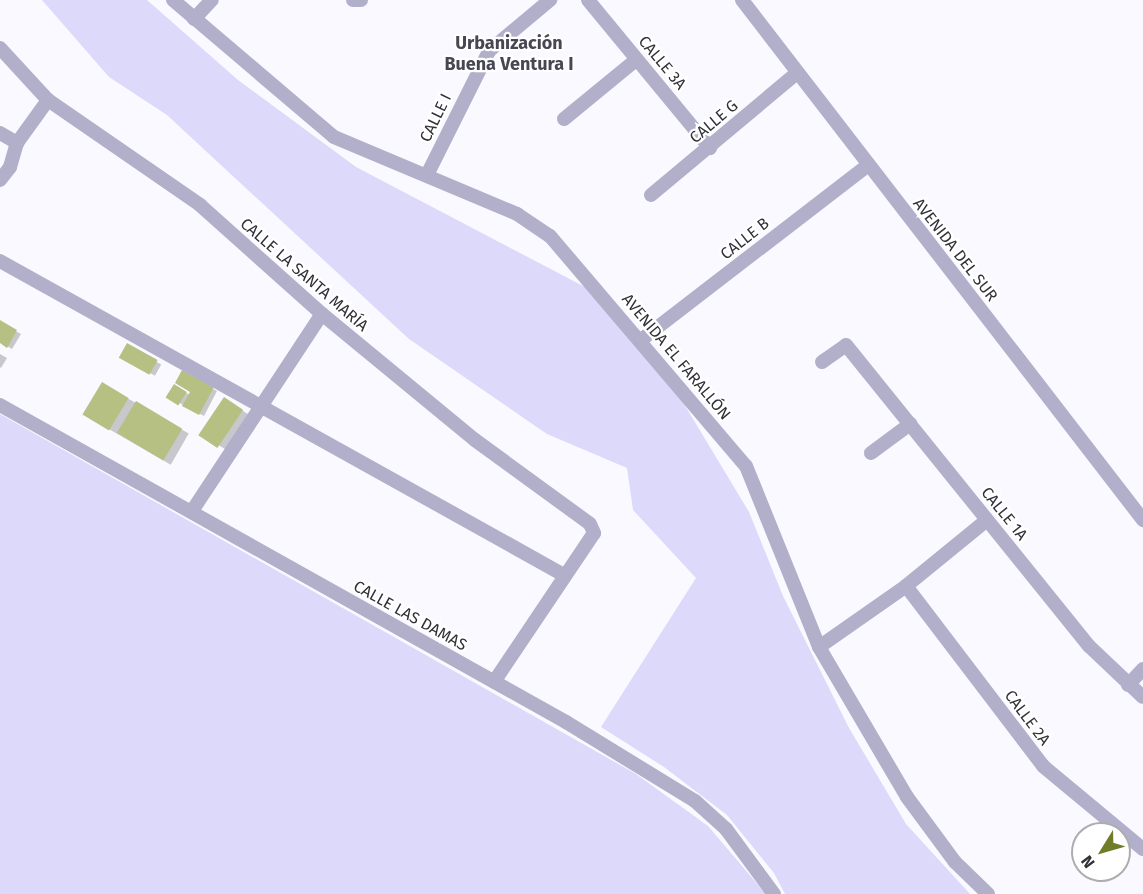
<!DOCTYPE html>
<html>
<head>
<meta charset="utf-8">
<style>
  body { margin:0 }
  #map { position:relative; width:1143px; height:894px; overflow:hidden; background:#f9f9ff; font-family:"Fira Sans",sans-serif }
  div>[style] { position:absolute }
  .green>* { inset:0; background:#dcd9fa }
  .shadow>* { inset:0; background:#0003; transform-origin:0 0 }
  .building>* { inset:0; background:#b6c083; transform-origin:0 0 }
  .minor>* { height:14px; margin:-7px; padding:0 7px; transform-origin:7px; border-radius:7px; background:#b1afc9 }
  span { translate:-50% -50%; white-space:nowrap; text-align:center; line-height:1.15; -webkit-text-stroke:4.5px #fff; paint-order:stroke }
  .street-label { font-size:16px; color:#323137 }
  .neighbourhood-label { font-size:18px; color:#474652; font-weight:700 }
  .north { position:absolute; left:1071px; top:822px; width:60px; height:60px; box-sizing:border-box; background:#fff; border:2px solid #adadaf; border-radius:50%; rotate:233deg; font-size:16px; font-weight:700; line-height:24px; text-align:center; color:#323137 }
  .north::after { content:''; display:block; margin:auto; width:21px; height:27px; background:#717c28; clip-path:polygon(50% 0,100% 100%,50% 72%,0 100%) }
</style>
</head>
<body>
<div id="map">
  <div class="green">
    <div style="clip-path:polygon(42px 0,147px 0,238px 80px,356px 167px,604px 297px,657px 359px,749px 512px,783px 596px,849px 728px,906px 824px,970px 894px,785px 894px,774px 873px,727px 815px,664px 767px,601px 727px,696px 578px,633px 510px,627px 468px,547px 434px,409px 339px,167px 115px,109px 77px)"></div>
    <div style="clip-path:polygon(0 414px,636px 774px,708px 826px,766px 894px,0 894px)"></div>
  </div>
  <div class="shadow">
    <div style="clip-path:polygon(0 322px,21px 334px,12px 349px,0 342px)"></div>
    <div style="left:128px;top:346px;width:38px;height:13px;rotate:29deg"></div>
    <div style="clip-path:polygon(0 354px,7px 358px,1px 368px,0 367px)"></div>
    <div style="clip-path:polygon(183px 372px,217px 391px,204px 416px,168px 397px,175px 386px,190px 395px,192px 391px)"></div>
    <div style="left:103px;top:384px;width:99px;height:36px;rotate:30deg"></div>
    <div style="left:224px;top:399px;width:31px;height:42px;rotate:32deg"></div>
  </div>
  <div class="building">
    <div style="clip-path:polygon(0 320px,17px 330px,7px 348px,0 343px)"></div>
    <div style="left:127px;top:343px;width:35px;height:17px;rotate:29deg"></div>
    <div style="clip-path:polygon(182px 370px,214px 387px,199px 415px,182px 406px,190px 392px,175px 383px)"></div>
    <div style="left:102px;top:382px;width:31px;height:38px;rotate:31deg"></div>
    <div style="left:174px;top:384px;width:15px;height:16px;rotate:32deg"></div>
    <div style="left:224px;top:397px;width:23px;height:46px;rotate:34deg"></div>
    <div style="left:136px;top:401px;width:54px;height:37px;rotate:31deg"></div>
  </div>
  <div class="minor">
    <div style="left:173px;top:0;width:211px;rotate:40.4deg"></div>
    <div style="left:334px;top:137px;width:199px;rotate:22.8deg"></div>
    <div style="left:517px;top:214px;width:40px;rotate:34deg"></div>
    <div style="left:550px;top:236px;width:302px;rotate:49.6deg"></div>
    <div style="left:746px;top:466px;width:195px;rotate:68deg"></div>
    <div style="left:819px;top:647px;width:174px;rotate:59.6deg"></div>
    <div style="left:907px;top:797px;width:81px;rotate:53.6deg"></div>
    <div style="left:955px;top:862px;width:46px;rotate:44.1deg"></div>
    <div style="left:353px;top:0;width:8px"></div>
    <div style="left:588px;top:0;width:192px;rotate:50.5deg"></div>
    <div style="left:742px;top:0;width:657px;rotate:52.36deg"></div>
    <div style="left:194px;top:19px;width:26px;rotate:-47deg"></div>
    <div style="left:0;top:48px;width:71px;rotate:47.3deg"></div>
    <div style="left:48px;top:100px;width:185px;rotate:34.6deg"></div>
    <div style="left:200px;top:205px;width:164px;rotate:41.8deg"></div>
    <div style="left:322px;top:314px;width:198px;rotate:39.5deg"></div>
    <div style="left:475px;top:440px;width:142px;rotate:36.1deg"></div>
    <div style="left:590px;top:524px;width:10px;rotate:66deg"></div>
    <div style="left:594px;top:533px;width:179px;rotate:123.9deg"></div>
    <div style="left:564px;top:119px;width:94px;rotate:-39.4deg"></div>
    <div style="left:0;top:133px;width:20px;rotate:30deg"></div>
    <div style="left:427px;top:175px;width:139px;rotate:-63.4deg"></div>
    <div style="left:489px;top:51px;width:80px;rotate:-39.9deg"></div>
    <div style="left:0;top:180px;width:16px;rotate:-52deg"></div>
    <div style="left:10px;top:167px;width:25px;rotate:-74deg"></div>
    <div style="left:17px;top:143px;width:53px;rotate:-54.2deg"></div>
    <div style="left:651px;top:195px;width:190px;rotate:-39.9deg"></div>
    <div style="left:0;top:261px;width:646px;rotate:29.11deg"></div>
    <div style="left:641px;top:340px;width:287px;rotate:-37.6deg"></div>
    <div style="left:822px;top:362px;width:29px;rotate:-35deg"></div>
    <div style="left:846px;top:345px;width:387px;rotate:51.1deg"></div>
    <div style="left:1089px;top:646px;width:74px;rotate:43.4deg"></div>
    <div style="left:0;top:405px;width:649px;rotate:29.25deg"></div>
    <div style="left:566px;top:722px;width:151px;rotate:31.5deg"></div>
    <div style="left:695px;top:801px;width:42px;rotate:42.1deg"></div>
    <div style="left:726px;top:829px;width:81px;rotate:53.6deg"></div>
    <div style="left:871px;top:453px;width:49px;rotate:-36.6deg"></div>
    <div style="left:192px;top:511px;width:236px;rotate:-56.6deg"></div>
    <div style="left:906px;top:586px;width:226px;rotate:52.7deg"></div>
    <div style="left:1043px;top:766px;width:130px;rotate:39.7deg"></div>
    <div style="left:819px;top:647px;width:106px;rotate:-35deg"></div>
    <div style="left:906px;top:586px;width:104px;rotate:-39.2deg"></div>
    <div style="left:1128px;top:685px;width:22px;rotate:-47deg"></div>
  </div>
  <div class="street-label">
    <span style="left:662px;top:63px;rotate:50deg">CALLE 3A</span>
    <span style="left:436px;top:118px;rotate:-64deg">CALLE I</span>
    <span style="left:714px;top:122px;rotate:-40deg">CALLE G</span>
    <span style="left:745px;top:239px;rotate:-38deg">CALLE B</span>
    <span style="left:955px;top:250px;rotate:52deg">AVENIDA DEL SUR</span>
    <span style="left:304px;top:275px;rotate:41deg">CALLE LA SANTA MARÍA</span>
    <span style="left:676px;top:357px;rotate:50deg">AVENIDA EL FARALLÓN</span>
    <span style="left:1004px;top:514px;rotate:51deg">CALLE 1A</span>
    <span style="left:410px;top:616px;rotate:29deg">CALLE LAS DAMAS</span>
    <span style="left:1027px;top:718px;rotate:53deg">CALLE 2A</span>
  </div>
  <div class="neighbourhood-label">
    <span style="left:509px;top:54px">Urbanización<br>Buena Ventura I</span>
  </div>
  <div class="north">N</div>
</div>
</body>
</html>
